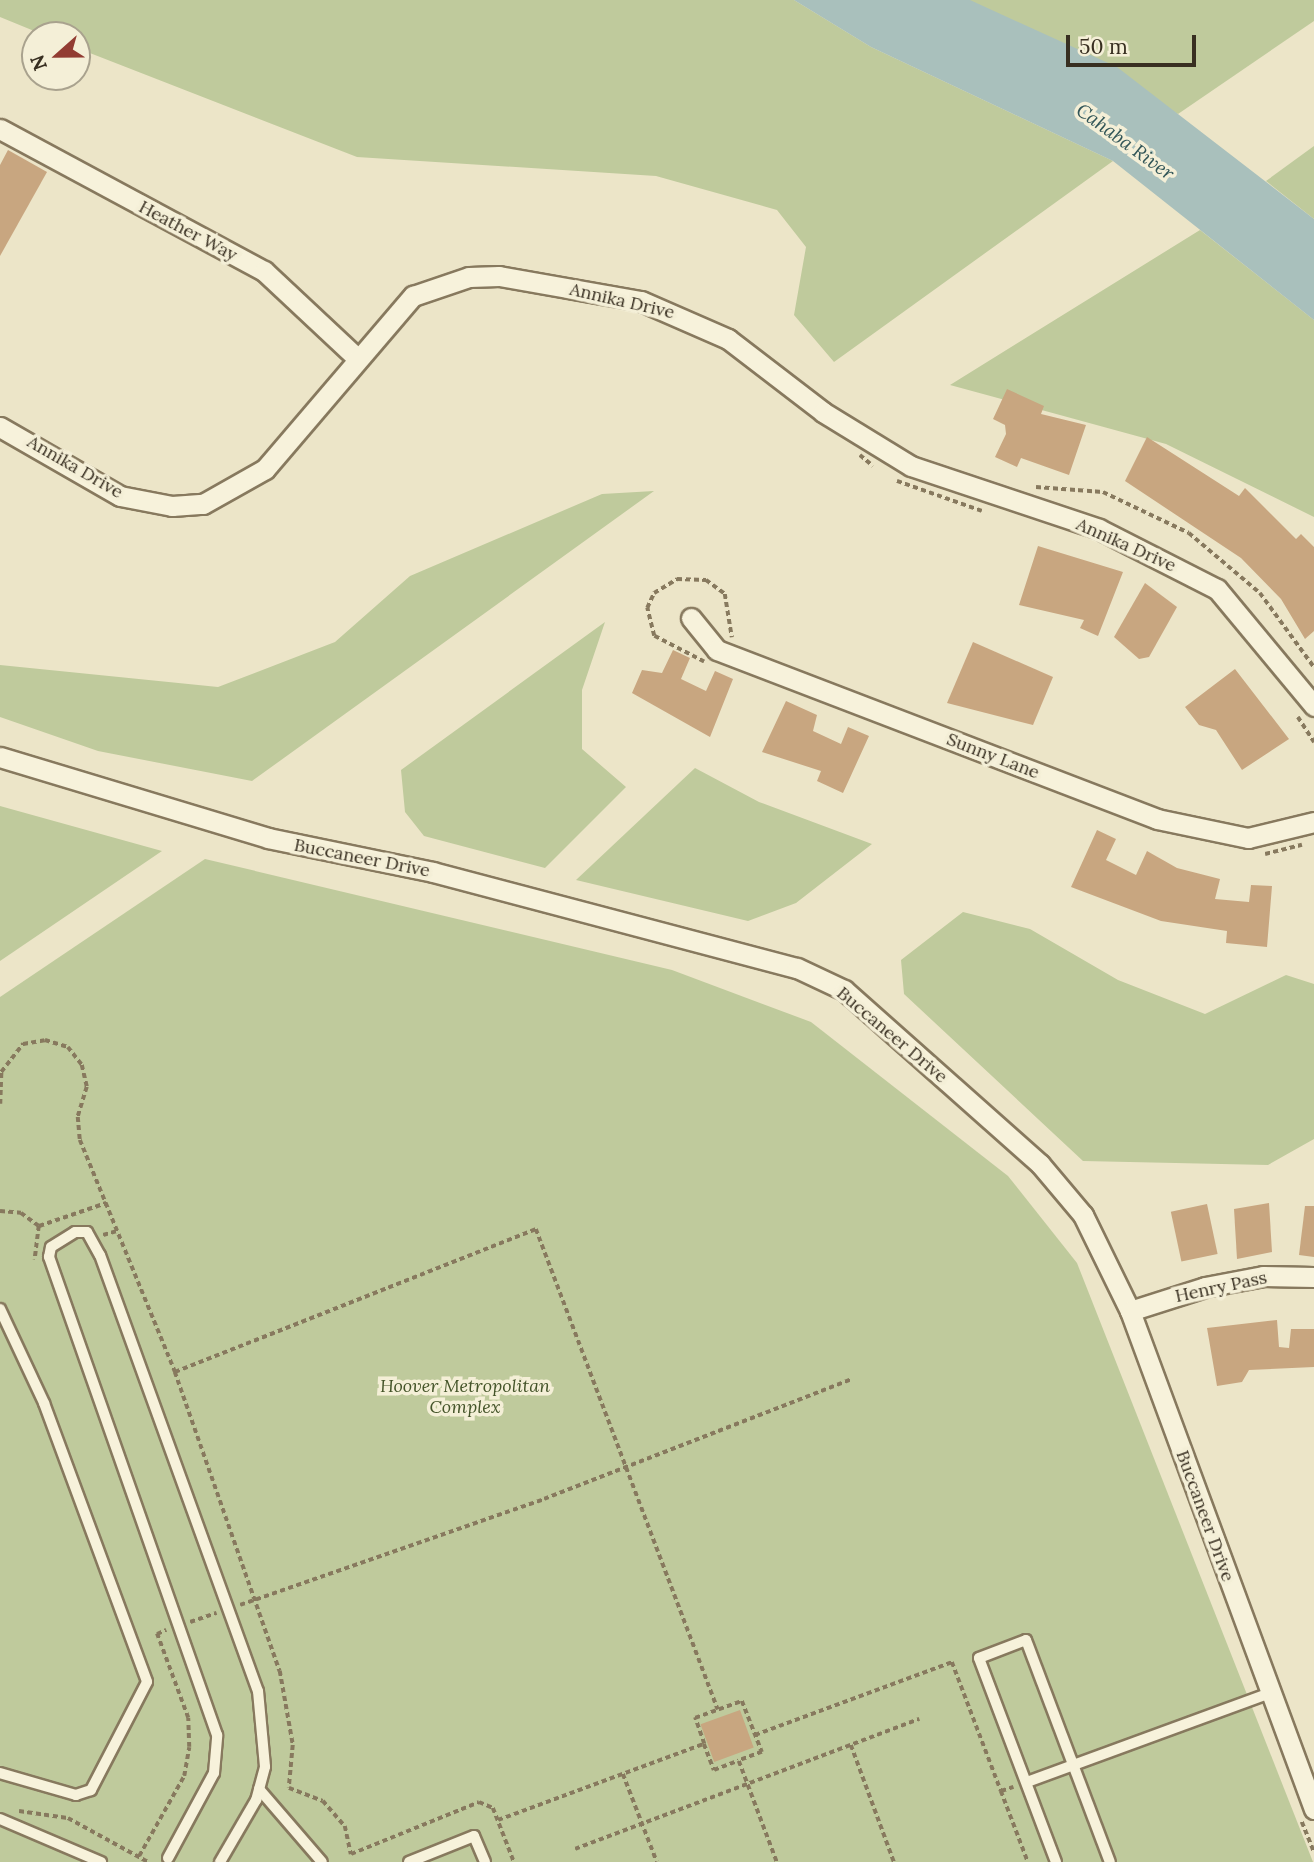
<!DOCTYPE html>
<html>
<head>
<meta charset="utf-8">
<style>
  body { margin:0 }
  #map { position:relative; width:1314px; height:1862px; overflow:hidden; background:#ece5c8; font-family:Lora,serif }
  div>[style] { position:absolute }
  .green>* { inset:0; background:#bfca9c }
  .water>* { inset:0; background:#a9c0bc }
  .building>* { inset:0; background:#c8a680; transform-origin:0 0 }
  .path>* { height:3.5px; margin-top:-1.75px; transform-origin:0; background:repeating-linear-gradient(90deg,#87795e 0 5px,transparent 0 8.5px) }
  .roads { filter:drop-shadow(2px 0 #87795e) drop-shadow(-2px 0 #87795e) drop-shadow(0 2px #87795e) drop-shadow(0 -2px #87795e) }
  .service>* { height:10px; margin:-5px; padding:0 5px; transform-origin:5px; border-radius:5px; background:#f7f2db }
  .minor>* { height:19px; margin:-9.5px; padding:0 9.5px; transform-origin:9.5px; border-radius:9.5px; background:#f7f2db }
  span { translate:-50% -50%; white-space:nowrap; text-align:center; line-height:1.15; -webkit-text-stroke:7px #f4efd7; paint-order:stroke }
  .street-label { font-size:18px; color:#382f21 }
  .park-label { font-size:18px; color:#445429; font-style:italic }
  .water-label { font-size:19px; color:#315557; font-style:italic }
  .north { position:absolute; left:21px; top:21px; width:70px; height:70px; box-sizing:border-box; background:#f4efd7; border:2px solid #a9a28e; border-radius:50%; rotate:249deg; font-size:19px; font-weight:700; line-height:28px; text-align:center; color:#382f21 }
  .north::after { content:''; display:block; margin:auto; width:24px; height:32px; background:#923c32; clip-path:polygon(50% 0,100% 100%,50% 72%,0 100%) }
  .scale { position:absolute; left:1066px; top:35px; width:130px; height:32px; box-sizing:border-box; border:4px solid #382f21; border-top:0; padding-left:9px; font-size:21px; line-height:24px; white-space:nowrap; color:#382f21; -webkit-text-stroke:5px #f4efd7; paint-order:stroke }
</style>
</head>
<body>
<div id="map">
  <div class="green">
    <div style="clip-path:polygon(0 0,794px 0,871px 47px,1113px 161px,834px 362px,794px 315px,806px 247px,777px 210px,656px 176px,357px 157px,77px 48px,77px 35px,44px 35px,0 17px)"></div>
    <div style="clip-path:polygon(966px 0,1314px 0,1314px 21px,1178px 114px)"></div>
    <div style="clip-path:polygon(1314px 146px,1314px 219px,1266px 181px)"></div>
    <div style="clip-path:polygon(1200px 230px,1314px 320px,1314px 517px,1166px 444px,950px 385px)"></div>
    <div style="clip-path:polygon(654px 491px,252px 781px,98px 751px,0 717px,0 665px,218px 687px,335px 642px,410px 576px,602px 494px)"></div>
    <div style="clip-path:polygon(605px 622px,582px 690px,582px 749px,626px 787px,545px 868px,424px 836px,405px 812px,401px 770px)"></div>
    <div style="clip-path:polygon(695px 768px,759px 802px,872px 844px,796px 903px,748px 921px,576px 880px)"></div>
    <div style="clip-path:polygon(0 806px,162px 851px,0 961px)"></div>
    <div style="clip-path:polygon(205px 859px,672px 970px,811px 1022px,1008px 1176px,1077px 1263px,1313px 1862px,0 1862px,0 997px)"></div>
    <div style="clip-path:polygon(963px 912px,1030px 929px,1118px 980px,1205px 1014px,1286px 975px,1314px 984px,1314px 1139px,1268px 1165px,1083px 1161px,904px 994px,901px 960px)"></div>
  </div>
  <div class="water">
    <div style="clip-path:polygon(794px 0,970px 0,1117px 67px,1314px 219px,1314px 320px,1113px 161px,871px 47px)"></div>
  </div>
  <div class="building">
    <div style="clip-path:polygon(8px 150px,47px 172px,0 256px,0 165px)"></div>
    <div style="clip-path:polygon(1007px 389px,1044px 406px,1041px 414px,1086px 425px,1069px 475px,1021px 458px,1017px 467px,995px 457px,1006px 434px,1005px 425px,993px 419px)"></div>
    <div style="clip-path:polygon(1147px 437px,1239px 496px,1245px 488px,1296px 539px,1301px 534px,1314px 547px,1314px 631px,1305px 639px,1281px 599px,1241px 558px,1125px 481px)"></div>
    <div style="clip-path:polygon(1038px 546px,1123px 572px,1098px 636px,1080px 628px,1084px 620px,1019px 605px)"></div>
    <div style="clip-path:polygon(1145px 583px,1177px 607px,1149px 657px,1139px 659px,1114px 637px)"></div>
    <div style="clip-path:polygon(973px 642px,1053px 677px,1033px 725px,947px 703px)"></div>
    <div style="clip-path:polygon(673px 650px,690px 658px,681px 679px,706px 691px,715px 671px,733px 679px,710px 737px,632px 693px,642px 670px,662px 673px)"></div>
    <div style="clip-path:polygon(1235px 669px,1289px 739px,1242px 770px,1216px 730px,1199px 725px,1185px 707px)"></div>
    <div style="clip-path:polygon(786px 701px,817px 715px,813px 731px,841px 744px,848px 727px,869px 736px,843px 793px,817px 781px,821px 771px,762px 752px)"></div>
    <div style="clip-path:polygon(1097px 830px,1116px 839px,1106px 860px,1136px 875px,1147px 851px,1177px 868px,1220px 879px,1215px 899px,1249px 902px,1251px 885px,1272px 886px,1267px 947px,1226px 943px,1227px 931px,1161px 921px,1071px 887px)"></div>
    <div style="clip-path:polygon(1269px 1203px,1272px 1252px,1237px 1259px,1234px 1209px)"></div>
    <div style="left:1207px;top:1204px;width:51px;height:37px;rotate:78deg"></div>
    <div style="clip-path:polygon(1305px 1206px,1314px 1206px,1314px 1257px,1299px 1255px)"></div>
    <div style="clip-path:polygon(1277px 1320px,1279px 1347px,1289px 1348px,1291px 1329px,1314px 1329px,1314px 1367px,1249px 1370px,1242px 1382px,1217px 1386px,1207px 1328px)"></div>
    <div style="left:740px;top:1710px;width:40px;height:42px;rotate:70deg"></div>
  </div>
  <div class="path">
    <div style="left:860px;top:455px;width:17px;rotate:40deg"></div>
    <div style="left:897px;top:481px;width:90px;rotate:19.4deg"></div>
    <div style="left:1036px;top:487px;width:67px;rotate:4.3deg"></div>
    <div style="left:1103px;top:492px;width:95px;rotate:25.5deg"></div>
    <div style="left:1189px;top:533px;width:93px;rotate:40.2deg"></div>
    <div style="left:1260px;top:593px;width:92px;rotate:53.9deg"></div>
    <div style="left:704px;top:662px;width:56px;rotate:-152.5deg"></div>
    <div style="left:654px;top:636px;width:29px;rotate:-104deg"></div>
    <div style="left:647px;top:608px;width:17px;rotate:-65deg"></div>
    <div style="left:654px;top:593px;width:27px;rotate:-31deg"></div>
    <div style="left:677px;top:579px;width:29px;rotate:2deg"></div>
    <div style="left:706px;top:580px;width:24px;rotate:36deg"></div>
    <div style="left:725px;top:594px;width:44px;rotate:80.8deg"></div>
    <div style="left:1298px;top:717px;width:30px;rotate:57deg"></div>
    <div style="left:1265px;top:854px;width:38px;rotate:-14deg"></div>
    <div style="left:0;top:1104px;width:32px;rotate:-88deg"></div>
    <div style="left:1px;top:1072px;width:36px;rotate:-52deg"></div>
    <div style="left:23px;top:1044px;width:22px;rotate:-10deg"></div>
    <div style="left:45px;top:1040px;width:24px;rotate:17deg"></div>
    <div style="left:68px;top:1047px;width:23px;rotate:52deg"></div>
    <div style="left:82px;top:1065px;width:23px;rotate:77deg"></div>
    <div style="left:87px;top:1087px;width:31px;rotate:107deg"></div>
    <div style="left:78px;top:1117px;width:23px;rotate:85deg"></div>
    <div style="left:80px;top:1140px;width:251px;rotate:67.7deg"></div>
    <div style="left:175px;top:1372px;width:317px;rotate:70.7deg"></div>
    <div style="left:280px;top:1671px;width:75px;rotate:80deg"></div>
    <div style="left:293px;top:1745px;width:43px;rotate:95.3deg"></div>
    <div style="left:289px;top:1788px;width:36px;rotate:21deg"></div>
    <div style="left:323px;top:1801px;width:33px;rotate:49deg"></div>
    <div style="left:345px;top:1826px;width:29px;rotate:78deg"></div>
    <div style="left:351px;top:1854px;width:138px;rotate:-22.1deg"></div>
    <div style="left:479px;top:1802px;width:15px;rotate:23deg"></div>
    <div style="left:493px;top:1808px;width:58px;rotate:68.7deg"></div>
    <div style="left:0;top:1211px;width:21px;rotate:5deg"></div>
    <div style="left:21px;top:1213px;width:22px;rotate:36deg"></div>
    <div style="left:39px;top:1226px;width:34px;rotate:97deg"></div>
    <div style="left:39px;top:1226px;width:71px;rotate:-18.9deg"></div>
    <div style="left:103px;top:1235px;width:15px;rotate:-16deg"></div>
    <div style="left:175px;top:1372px;width:388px;rotate:-21.6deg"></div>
    <div style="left:536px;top:1229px;width:514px;rotate:69.27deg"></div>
    <div style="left:240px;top:1605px;width:322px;rotate:-19.2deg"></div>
    <div style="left:544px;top:1499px;width:330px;rotate:-21.3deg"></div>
    <div style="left:190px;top:1622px;width:28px;rotate:-19deg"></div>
    <div style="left:755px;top:1735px;width:210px;rotate:-20.3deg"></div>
    <div style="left:952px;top:1662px;width:138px;rotate:69.2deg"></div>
    <div style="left:1001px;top:1791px;width:13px;rotate:-18deg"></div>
    <div style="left:704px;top:1744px;width:28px;rotate:69deg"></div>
    <div style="left:714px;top:1770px;width:26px;rotate:-21deg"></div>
    <div style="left:851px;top:1745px;width:125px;rotate:69.8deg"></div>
    <div style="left:623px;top:1774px;width:94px;rotate:68.9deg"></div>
    <div style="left:1001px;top:1791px;width:76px;rotate:69.2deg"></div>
    <div style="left:19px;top:1811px;width:49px;rotate:8.1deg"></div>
    <div style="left:68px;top:1818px;width:91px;rotate:28.8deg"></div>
    <div style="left:498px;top:1820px;width:220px;rotate:-20.3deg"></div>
    <div style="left:704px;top:1744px;width:28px;rotate:-109deg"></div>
    <div style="left:695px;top:1718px;width:50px;rotate:-19.9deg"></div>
    <div style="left:742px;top:1701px;width:55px;rotate:68.6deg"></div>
    <div style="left:762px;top:1752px;width:25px;rotate:159deg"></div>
    <div style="left:739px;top:1761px;width:108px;rotate:69.4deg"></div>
    <div style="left:1302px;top:1822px;width:32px;rotate:68deg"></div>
    <div style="left:575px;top:1849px;width:368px;rotate:-20.7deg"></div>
    <div style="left:139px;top:1856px;width:92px;rotate:-60.6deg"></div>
    <div style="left:184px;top:1776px;width:29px;rotate:-80deg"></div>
    <div style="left:189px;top:1747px;width:29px;rotate:-92deg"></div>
    <div style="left:188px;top:1718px;width:90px;rotate:-110.3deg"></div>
    <div style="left:157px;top:1634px;width:10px;rotate:-24deg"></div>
  </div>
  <div class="roads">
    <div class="service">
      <div style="left:0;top:1309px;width:104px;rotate:64.9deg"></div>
      <div style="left:44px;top:1403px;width:297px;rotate:69.7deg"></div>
      <div style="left:147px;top:1682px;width:122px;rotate:117.4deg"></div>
      <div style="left:91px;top:1790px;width:16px;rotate:162deg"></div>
      <div style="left:76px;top:1795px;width:79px;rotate:-163.9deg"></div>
      <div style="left:1027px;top:1782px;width:259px;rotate:-20.1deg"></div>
      <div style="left:259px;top:1789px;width:96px;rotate:49.2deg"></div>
      <div style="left:0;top:1819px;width:110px;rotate:23.1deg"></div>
      <div style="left:168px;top:1858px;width:97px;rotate:-61.6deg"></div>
      <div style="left:214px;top:1773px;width:38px;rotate:-85deg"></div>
      <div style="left:217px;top:1735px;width:507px;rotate:-109.36deg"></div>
      <div style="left:49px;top:1257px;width:10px;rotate:-79deg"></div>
      <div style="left:51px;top:1247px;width:28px;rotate:-32deg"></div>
      <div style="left:75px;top:1232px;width:12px"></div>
      <div style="left:87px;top:1232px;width:26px;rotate:61deg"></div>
      <div style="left:100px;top:1255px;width:464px;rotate:70.1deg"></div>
      <div style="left:258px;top:1691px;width:76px;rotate:84.7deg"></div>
      <div style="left:265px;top:1767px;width:34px;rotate:105deg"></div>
      <div style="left:256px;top:1800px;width:72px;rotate:120.1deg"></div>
      <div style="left:409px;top:1862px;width:70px;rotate:-21.8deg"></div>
      <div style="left:474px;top:1836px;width:28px;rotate:67deg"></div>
      <div style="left:1056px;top:1862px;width:218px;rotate:-110.7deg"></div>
      <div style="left:979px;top:1658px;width:50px;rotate:-21deg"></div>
      <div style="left:1026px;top:1640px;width:237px;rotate:69.3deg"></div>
    </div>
    <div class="minor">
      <div style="left:0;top:129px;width:300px;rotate:28.3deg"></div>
      <div style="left:264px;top:271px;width:127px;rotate:43.1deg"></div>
      <div style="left:0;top:427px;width:138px;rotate:29.9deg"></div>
      <div style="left:120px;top:496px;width:53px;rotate:10.9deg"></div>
      <div style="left:172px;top:506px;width:31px;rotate:-4deg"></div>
      <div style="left:203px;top:504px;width:71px;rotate:-29.4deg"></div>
      <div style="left:265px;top:469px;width:228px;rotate:-49.5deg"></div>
      <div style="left:413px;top:296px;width:59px;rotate:-18.7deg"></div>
      <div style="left:469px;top:277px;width:30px;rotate:-2deg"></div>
      <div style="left:499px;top:276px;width:144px;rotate:10deg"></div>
      <div style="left:641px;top:301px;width:95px;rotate:23.6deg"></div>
      <div style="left:728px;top:339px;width:120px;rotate:37.5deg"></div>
      <div style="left:823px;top:412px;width:103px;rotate:31.5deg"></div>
      <div style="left:911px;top:466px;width:198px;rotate:18.5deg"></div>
      <div style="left:1099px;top:529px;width:132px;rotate:27deg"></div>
      <div style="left:1217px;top:589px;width:152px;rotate:50.3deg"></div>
      <div style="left:691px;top:618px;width:41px;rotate:50.9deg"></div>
      <div style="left:717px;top:650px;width:471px;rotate:21deg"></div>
      <div style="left:1157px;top:819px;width:93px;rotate:11.8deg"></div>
      <div style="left:1248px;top:838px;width:68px;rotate:-13.6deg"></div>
      <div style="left:0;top:757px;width:280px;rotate:16.8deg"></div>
      <div style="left:268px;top:838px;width:168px;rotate:11.6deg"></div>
      <div style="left:433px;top:872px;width:376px;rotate:14.8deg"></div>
      <div style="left:797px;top:968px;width:52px;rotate:25.1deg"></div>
      <div style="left:844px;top:990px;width:262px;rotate:41.6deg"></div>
      <div style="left:1040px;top:1164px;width:67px;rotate:49.9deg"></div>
      <div style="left:1083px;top:1215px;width:107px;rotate:63.9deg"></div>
      <div style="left:1130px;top:1311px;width:531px;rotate:69.72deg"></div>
      <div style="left:1130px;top:1311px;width:79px;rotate:-17.7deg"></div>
      <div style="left:1205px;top:1287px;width:59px;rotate:-10.7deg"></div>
      <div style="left:1263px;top:1276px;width:51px;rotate:1.1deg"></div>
    </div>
  </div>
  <div class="street-label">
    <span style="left:188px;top:231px;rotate:28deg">Heather Way</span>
    <span style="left:622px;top:301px;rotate:13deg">Annika Drive</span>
    <span style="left:75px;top:467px;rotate:30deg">Annika Drive</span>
    <span style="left:1126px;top:545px;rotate:24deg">Annika Drive</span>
    <span style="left:993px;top:756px;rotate:21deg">Sunny Lane</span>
    <span style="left:362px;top:858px;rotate:11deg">Buccaneer Drive</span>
    <span style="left:892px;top:1035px;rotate:40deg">Buccaneer Drive</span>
    <span style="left:1221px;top:1287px;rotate:-12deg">Henry Pass</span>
    <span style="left:1205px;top:1516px;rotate:70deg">Buccaneer Drive</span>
  </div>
  <div class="park-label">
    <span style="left:465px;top:1397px">Hoover Metropolitan<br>Complex</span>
  </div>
  <div class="water-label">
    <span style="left:1125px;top:142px;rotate:36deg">Cahaba River</span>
  </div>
  <div class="north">N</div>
  <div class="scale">50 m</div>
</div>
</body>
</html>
